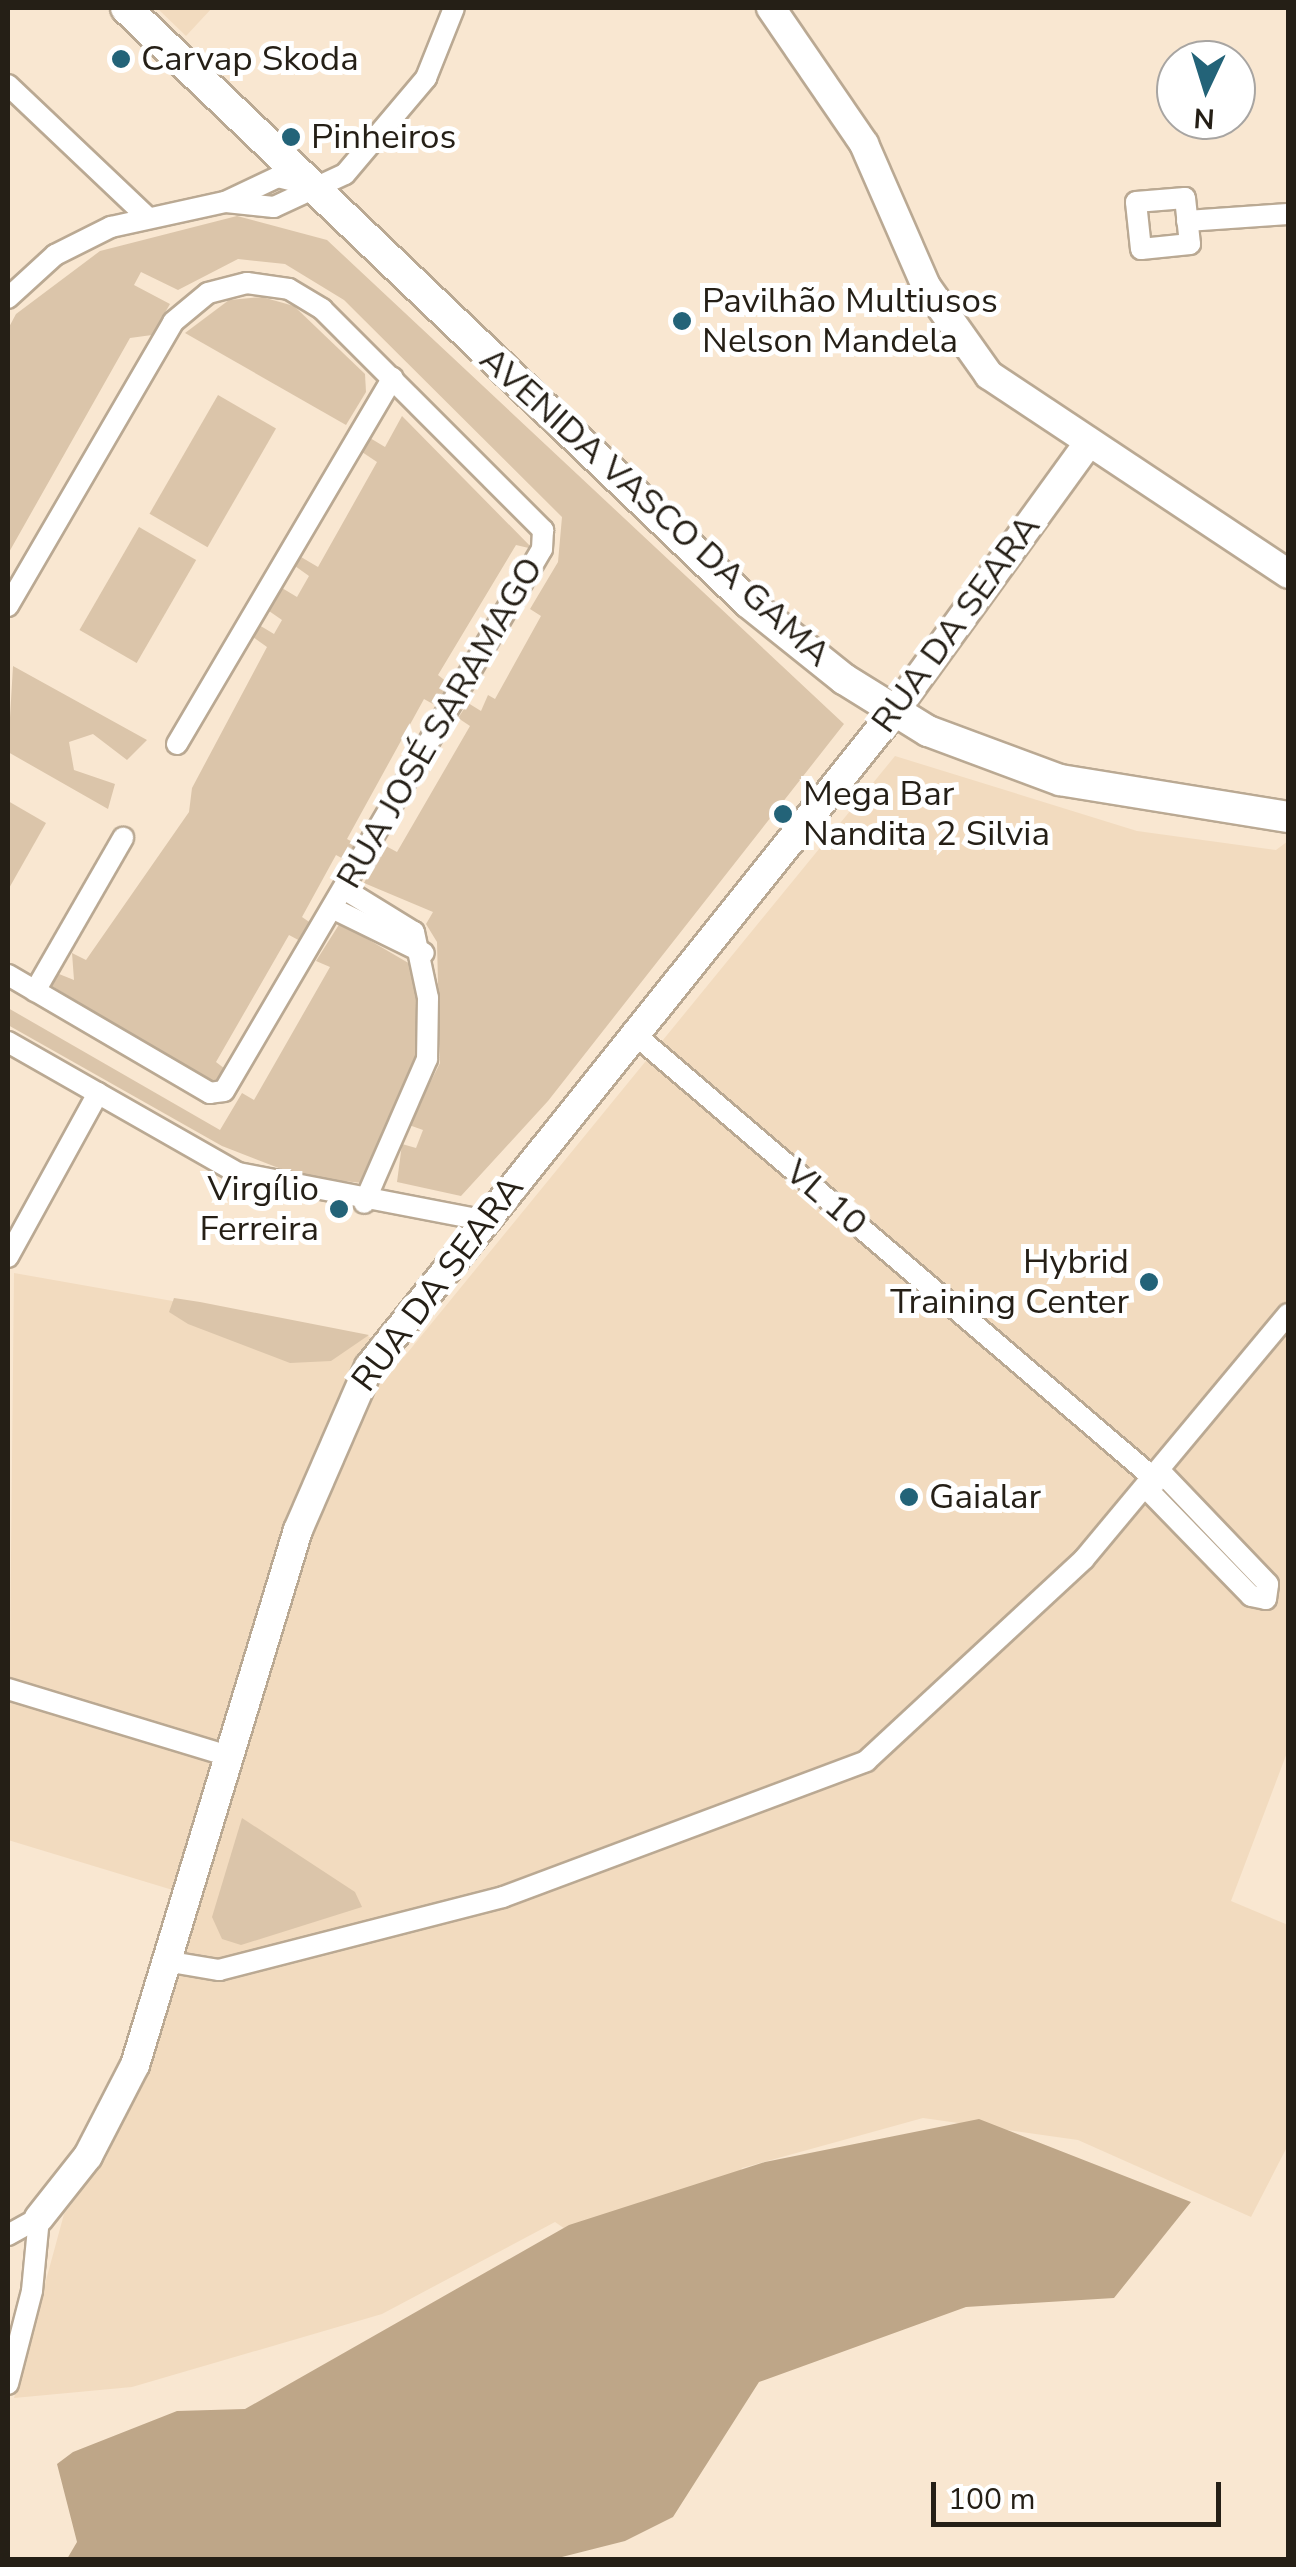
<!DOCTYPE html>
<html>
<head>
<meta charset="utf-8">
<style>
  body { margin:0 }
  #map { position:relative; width:1296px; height:2567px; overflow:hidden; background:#f9e7d1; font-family:"Nunito Sans",sans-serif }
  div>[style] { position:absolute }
  .built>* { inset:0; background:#f2dbbf }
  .green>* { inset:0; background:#dbc5aa; transform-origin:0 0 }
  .forest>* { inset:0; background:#bea688 }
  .roads { filter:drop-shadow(2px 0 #baa993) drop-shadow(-2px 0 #baa993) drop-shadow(0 2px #baa993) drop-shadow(0 -2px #baa993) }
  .street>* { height:20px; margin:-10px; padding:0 10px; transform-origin:10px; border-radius:10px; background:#fff }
  .secondary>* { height:28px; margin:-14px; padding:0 14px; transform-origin:14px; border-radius:14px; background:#fff }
  .primary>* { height:30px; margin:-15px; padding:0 15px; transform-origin:15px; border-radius:15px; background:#fff }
  .dots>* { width:28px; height:28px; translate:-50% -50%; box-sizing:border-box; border:5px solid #fff; border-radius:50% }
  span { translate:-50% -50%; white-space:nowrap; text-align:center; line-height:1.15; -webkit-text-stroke:10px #fff; paint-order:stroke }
  .poi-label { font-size:35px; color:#251f16 }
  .left { translate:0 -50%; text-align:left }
  .right { translate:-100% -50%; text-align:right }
  .street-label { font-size:35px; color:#251f16 }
  .frame { position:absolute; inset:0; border:10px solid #251f16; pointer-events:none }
  .north { position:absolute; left:1156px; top:40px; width:100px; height:100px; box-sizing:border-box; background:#fff; border:2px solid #a8a5a2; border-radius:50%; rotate:184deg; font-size:28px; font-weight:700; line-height:40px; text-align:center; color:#251f16 }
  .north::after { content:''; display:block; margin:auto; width:35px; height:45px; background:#236378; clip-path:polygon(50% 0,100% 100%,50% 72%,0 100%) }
  .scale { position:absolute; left:931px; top:2482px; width:290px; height:45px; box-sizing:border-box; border:5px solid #251f16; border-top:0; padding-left:12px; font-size:30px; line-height:35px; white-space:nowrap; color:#251f16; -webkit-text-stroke:8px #fff; paint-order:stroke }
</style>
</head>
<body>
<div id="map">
  <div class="built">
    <div style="clip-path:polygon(157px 8px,212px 8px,186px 36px)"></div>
    <div style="clip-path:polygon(895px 756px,1137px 831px,1276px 850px,1288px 841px,1288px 1750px,1231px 1901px,1288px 1925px,1288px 2145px,1251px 2217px,1078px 2140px,923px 2118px,742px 2168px,673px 2270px,632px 2275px,555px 2222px,382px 2314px,132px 2387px,14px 2398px,64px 2214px,106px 2158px,154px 2049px,199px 1898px,8px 1840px,14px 1273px,366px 1335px,404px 1357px)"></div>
  </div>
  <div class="green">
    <div style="clip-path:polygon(237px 216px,327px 240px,844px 724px,548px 1101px,461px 1196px,397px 1182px,402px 1144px,416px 1148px,423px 1130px,409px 1125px,440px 1063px,437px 942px,426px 924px,433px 912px,364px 883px,384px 845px,397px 852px,470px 726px,458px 718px,468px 703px,481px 711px,488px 695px,495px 699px,541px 616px,530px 609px,558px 562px,562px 517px,344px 300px,285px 264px,238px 259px,178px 290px,141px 272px,134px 285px,170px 304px,152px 335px,130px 338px,8px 554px,8px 329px,16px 314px,100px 251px)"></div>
    <div style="clip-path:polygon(262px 297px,294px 306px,365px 374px,366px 392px,346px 425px,185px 333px,229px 300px)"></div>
    <div style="left:218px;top:395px;width:67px;height:137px;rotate:30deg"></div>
    <div style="clip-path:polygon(402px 416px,533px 549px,516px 545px,438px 675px,452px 686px,440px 708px,424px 699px,347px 839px,360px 846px,351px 863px,336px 855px,302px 917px,315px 926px,304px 943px,289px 935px,216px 1062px,229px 1072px,220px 1089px,52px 986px,59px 974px,74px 980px,72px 953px,86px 960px,189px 812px,192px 788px,267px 647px,253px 637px,259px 625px,274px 634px,282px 620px,269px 611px,282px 588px,297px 597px,309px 576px,295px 566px,301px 557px,318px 567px,377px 462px,362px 452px,370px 438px,385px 447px)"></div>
    <div style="left:139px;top:527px;width:66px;height:119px;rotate:30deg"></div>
    <div style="clip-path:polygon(13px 666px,147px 740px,127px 760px,93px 734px,69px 742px,74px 770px,115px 784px,108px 809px,8px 752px)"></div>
    <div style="clip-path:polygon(8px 801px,46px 823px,8px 890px)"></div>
    <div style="clip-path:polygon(340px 923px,417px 968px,421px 1060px,363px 1183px,302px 1177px,222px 1146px,8px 1025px,8px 1008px,220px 1130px,242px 1093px,254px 1100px,330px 967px,316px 961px)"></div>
    <div style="clip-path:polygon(174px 1298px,200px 1302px,369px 1335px,331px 1361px,290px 1363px,188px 1324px,169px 1312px)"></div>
    <div style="clip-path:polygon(242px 1818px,355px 1892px,362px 1907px,241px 1945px,222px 1939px,212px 1917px)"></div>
  </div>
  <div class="forest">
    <div style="clip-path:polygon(979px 2119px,1191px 2202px,1114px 2298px,966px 2307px,759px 2382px,673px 2517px,625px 2541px,550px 2560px,67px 2559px,77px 2542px,57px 2464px,73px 2452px,177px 2411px,245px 2409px,569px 2225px,765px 2162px)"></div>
  </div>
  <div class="roads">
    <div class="street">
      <div style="left:8px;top:85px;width:190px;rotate:43.5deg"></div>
      <div style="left:1185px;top:198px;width:46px;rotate:83.8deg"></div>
      <div style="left:1190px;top:244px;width:49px;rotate:174.2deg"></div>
      <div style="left:1141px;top:249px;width:47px;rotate:-96.1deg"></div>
      <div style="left:1136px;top:202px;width:49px;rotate:-4.7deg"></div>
      <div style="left:226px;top:202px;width:48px;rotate:5.9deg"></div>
      <div style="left:274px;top:207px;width:78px;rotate:-24.9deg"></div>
      <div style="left:345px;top:174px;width:126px;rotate:-49.8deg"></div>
      <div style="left:426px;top:78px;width:75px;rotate:-68.2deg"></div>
      <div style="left:1187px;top:221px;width:101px;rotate:-4deg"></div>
      <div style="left:8px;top:298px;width:64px;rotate:-42.5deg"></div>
      <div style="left:55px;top:255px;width:63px;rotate:-26.6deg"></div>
      <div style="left:111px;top:227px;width:117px;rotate:-12.4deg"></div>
      <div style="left:225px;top:202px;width:59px;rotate:-25.3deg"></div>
      <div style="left:278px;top:177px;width:30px;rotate:14deg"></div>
      <div style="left:8px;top:606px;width:328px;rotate:-59.8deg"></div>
      <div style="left:173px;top:322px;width:45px;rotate:-39.6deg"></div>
      <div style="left:208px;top:293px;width:40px;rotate:-14.4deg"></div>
      <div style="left:247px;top:283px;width:42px;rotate:8.1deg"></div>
      <div style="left:289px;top:289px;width:39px;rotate:31deg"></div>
      <div style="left:322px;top:309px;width:313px;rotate:45deg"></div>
      <div style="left:543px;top:530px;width:19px;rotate:93deg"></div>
      <div style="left:542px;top:549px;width:628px;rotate:120.4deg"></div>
      <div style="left:224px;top:1091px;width:14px;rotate:172deg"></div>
      <div style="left:210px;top:1093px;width:234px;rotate:-149.7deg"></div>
      <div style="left:177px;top:744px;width:425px;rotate:-59.5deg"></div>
      <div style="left:344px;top:889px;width:82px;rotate:31.6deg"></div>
      <div style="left:414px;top:932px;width:67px;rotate:78deg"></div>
      <div style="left:428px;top:998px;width:61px;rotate:90.9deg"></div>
      <div style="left:427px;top:1059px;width:157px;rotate:113.6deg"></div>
      <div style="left:332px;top:908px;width:102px;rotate:26.1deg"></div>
      <div style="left:35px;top:991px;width:177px;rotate:-60.1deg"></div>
      <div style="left:632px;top:1032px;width:691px;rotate:40.54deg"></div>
      <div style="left:8px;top:1042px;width:265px;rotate:29.7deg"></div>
      <div style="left:238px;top:1173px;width:249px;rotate:10.9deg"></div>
      <div style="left:8px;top:1257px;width:187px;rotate:-61.2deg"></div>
      <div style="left:1148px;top:1490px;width:148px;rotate:45.8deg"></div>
      <div style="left:1251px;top:1596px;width:15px;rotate:11deg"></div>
      <div style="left:1266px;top:1599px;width:15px;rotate:-82deg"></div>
      <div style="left:1268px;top:1584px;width:152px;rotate:-133.7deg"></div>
      <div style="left:8px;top:1689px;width:230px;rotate:16.9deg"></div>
      <div style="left:165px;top:1961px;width:55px;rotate:9.5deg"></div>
      <div style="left:219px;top:1970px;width:293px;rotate:-14.4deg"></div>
      <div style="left:503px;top:1897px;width:388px;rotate:-20.5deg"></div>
      <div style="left:866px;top:1761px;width:297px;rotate:-42.8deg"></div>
      <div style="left:1084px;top:1559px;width:319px;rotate:-50.2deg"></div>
      <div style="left:8px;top:2235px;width:35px;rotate:-29deg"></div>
      <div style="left:39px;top:2218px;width:73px;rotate:95.5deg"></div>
      <div style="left:32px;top:2291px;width:96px;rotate:104.5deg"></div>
    </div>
    <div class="secondary">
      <div style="left:771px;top:8px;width:165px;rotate:55.6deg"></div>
      <div style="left:864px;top:144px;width:155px;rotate:66.4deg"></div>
      <div style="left:926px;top:286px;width:109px;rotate:54.7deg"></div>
      <div style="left:989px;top:375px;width:359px;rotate:33.6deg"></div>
      <div style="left:39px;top:2218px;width:79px;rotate:-51.7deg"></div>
      <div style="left:88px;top:2156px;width:102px;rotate:-62.7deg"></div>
      <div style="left:135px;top:2065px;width:559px;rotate:-73.06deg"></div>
      <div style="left:298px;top:1530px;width:178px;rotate:-66.5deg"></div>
      <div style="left:369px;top:1367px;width:838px;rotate:-51.3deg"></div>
      <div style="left:893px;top:713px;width:331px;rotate:-54.1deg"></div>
    </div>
    <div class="primary">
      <div style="left:126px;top:8px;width:861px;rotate:43.68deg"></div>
      <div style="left:749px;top:603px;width:122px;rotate:38.7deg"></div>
      <div style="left:844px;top:679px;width:99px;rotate:31.8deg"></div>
      <div style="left:928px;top:731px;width:141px;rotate:20.4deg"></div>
      <div style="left:1060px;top:780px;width:231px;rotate:9.2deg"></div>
    </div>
  </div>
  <div class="dots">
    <div style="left:121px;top:59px;background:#236378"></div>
    <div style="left:291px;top:137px;background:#236378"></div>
    <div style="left:682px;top:321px;background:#236378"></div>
    <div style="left:783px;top:814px;background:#236378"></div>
    <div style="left:339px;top:1209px;background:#236378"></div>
    <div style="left:1149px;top:1282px;background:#236378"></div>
    <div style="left:909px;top:1497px;background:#236378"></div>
  </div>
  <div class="poi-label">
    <span class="left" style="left:141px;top:59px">Carvap Skoda</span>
    <span class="left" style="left:311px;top:137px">Pinheiros</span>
    <span class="left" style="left:702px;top:321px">Pavilhão Multiusos<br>Nelson Mandela</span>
    <span class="left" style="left:803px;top:814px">Mega Bar<br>Nandita 2 Silvia</span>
    <span class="right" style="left:319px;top:1209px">Virgílio<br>Ferreira</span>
    <span class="right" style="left:1129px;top:1282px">Hybrid<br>Training Center</span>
    <span class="left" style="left:929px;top:1497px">Gaialar</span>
  </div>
  <div class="street-label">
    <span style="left:655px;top:507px;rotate:42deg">AVENIDA VASCO DA GAMA</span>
    <span style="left:956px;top:624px;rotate:-54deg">RUA DA SEARA</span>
    <span style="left:440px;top:723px;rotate:-60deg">RUA JOSÉ SARAMAGO</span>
    <span style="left:826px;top:1198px;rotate:41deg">VL 10</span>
    <span style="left:438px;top:1284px;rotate:-53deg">RUA DA SEARA</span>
  </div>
  <div class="frame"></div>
  <div class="north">N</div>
  <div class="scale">100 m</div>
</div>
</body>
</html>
